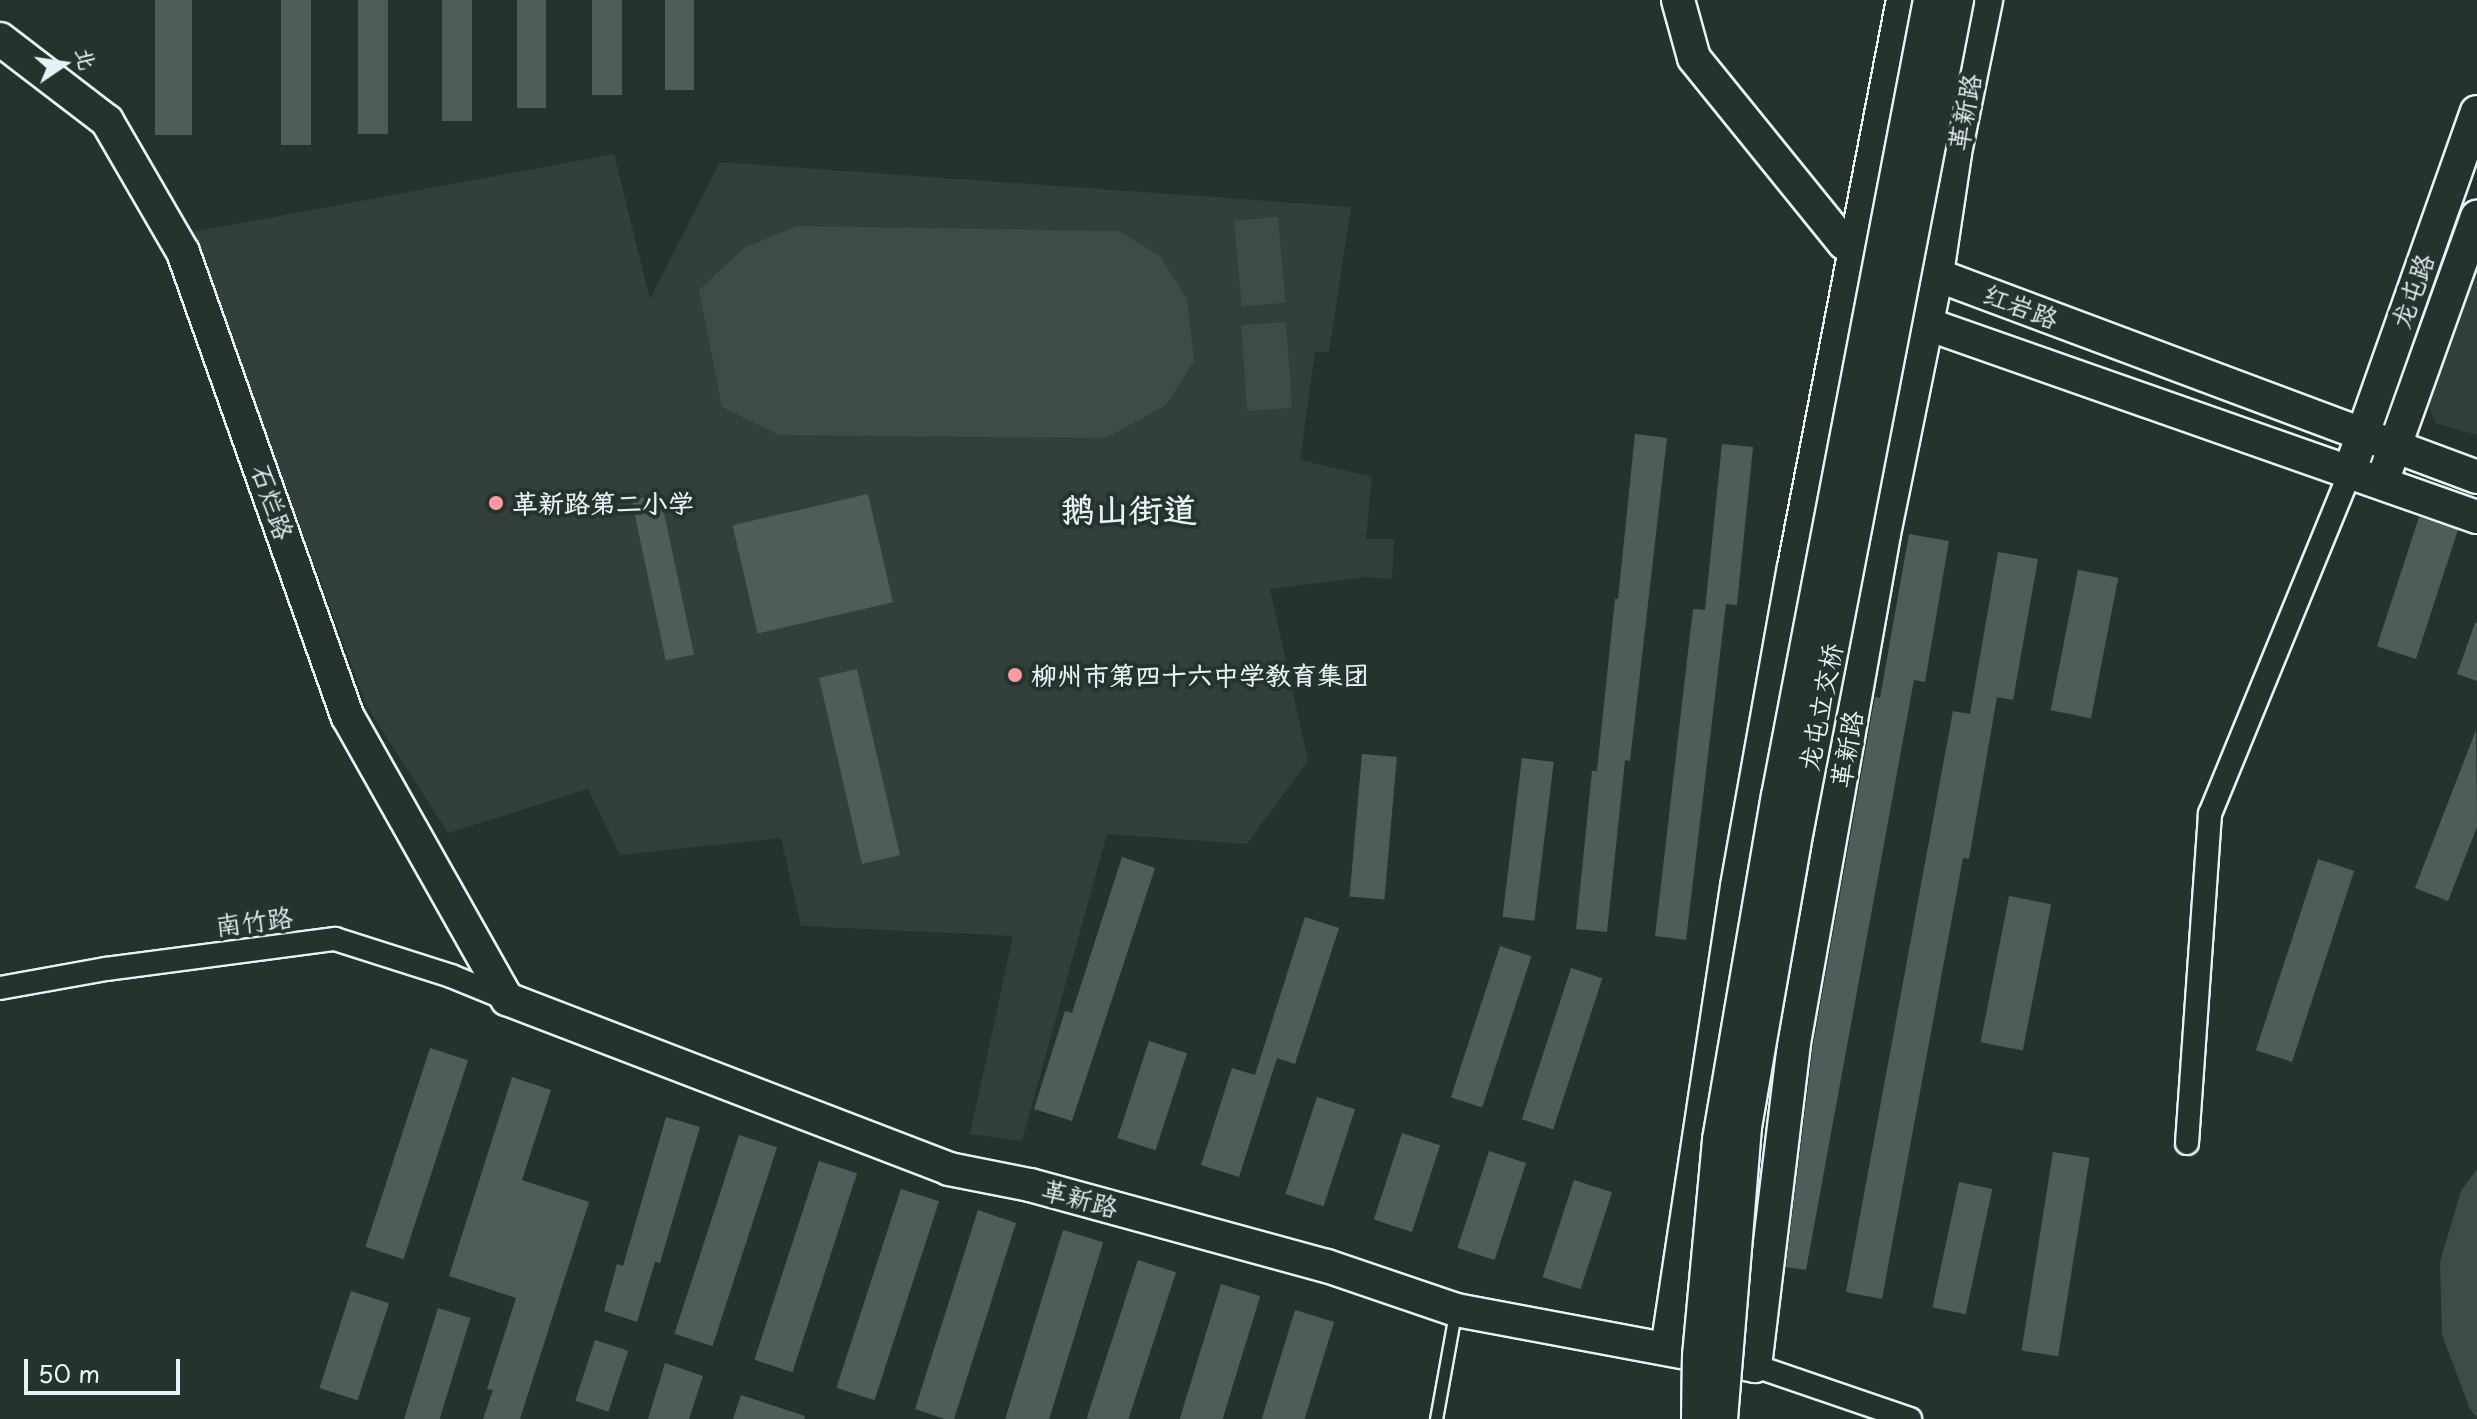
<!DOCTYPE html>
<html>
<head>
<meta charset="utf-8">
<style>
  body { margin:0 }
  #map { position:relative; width:2477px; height:1419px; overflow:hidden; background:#26332d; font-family:"Playpen Sans","LXGW WenKai TC",sans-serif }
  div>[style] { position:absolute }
  .built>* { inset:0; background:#333f3a }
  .green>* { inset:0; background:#3e4b47; transform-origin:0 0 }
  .building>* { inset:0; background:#505c59; transform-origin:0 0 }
  .roads { filter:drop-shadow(2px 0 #e8f1f8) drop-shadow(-2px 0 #e8f1f8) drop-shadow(0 2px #e8f1f8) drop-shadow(0 -2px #e8f1f8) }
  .lane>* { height:11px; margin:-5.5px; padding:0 5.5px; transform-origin:5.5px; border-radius:5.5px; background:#26332d }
  .street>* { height:22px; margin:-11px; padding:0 11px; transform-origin:11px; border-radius:11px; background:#26332d }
  .secondary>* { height:32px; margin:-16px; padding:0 16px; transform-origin:16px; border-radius:16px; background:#26332d }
  .bridges { filter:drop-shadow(2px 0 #e8f1f8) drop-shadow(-2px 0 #e8f1f8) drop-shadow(0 2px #e8f1f8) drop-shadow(0 -2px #e8f1f8) }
  .secondary-bridge>* { height:32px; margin:-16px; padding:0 16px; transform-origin:16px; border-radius:16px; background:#26332d }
  .dots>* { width:22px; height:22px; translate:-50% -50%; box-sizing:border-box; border:4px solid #26332d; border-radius:50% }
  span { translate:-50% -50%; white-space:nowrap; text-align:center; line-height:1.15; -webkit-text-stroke:8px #26332d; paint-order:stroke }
  .street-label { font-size:26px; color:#e8f1f8 }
  .poi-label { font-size:26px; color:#e8f1f8; font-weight:700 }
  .left { translate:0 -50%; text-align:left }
  .district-label { font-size:34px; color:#e8f1f8; font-weight:700 }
  .north { position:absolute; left:24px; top:24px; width:80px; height:80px; -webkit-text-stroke:6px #26332d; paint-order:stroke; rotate:77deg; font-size:22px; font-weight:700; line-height:32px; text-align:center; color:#e8f1f8 }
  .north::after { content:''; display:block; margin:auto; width:28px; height:36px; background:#e8f1f8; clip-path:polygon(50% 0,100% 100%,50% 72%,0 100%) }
  .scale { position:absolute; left:24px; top:1359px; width:156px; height:36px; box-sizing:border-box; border:4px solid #e8f1f8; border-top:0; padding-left:10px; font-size:24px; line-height:28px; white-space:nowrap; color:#e8f1f8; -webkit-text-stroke:6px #26332d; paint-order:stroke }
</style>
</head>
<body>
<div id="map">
  <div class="built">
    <div style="clip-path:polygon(614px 154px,650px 299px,720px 162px,1351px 207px,1329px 352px,1315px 352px,1300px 460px,1372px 477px,1366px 539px,1394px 539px,1392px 579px,1366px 577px,1270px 589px,1308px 761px,1247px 844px,1107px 834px,1022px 1141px,970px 1134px,1013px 936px,801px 926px,781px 838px,620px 855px,588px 789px,448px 833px,366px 705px,193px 232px)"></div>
    <div style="clip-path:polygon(2477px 201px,2477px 435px,2435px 423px,2417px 372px)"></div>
  </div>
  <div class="green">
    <div style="left:1278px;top:217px;width:86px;height:44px;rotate:85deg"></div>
    <div style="clip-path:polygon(797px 226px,1118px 231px,1160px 256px,1187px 299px,1194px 361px,1166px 405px,1106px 438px,779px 435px,722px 407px,699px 290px,744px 248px)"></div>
    <div style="left:1286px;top:322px;width:86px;height:45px;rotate:86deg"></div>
    <div style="clip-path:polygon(2477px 1169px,2477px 1418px,2470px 1409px,2442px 1335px,2440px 1262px,2461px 1191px)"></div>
  </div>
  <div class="building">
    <div style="left:155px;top:0;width:37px;height:135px"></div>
    <div style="left:281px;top:0;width:30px;height:145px"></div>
    <div style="left:358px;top:0;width:30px;height:134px"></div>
    <div style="left:442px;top:0;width:30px;height:121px"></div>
    <div style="left:517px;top:0;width:29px;height:108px"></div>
    <div style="left:592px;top:0;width:30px;height:95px"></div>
    <div style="left:665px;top:0;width:29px;height:90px"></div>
    <div style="clip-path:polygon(1635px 434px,1667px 438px,1630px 761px,1625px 760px,1607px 932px,1576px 929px,1592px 771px,1597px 771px,1615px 599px,1618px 599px)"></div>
    <div style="clip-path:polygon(1722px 444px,1753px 447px,1737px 605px,1726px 604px,1686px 940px,1655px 936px,1693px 609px,1705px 610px)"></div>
    <div style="left:660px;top:494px;width:164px;height:29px;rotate:78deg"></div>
    <div style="left:868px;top:494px;width:111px;height:139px;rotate:77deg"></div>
    <div style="left:2419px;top:517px;width:41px;height:136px;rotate:18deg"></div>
    <div style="clip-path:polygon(1909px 534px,1949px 541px,1925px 682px,1914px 680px,1806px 1270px,1786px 1267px,1813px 1046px,1875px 697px,1880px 698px)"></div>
    <div style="clip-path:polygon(1998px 552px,2038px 559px,2013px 700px,1997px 697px,1969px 859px,1963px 858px,1882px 1299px,1846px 1292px,1953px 711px,1970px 714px)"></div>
    <div style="left:2078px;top:570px;width:41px;height:143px;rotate:11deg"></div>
    <div style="clip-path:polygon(2475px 623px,2477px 623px,2477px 681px,2457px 674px)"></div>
    <div style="left:857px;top:669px;width:191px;height:39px;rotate:77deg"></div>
    <div style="clip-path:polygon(2476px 730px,2477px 827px,2448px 901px,2415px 888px)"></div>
    <div style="left:1362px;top:754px;width:35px;height:143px;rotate:5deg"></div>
    <div style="left:1522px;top:758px;width:32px;height:160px;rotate:7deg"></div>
    <div style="clip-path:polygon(1122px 857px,1155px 868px,1072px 1121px,1034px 1109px,1065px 1011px,1072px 1013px)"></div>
    <div style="left:2318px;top:859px;width:38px;height:201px;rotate:18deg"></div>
    <div style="left:2009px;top:896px;width:43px;height:149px;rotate:11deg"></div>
    <div style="clip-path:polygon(1305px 917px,1339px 928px,1295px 1064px,1277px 1058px,1239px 1177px,1201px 1165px,1232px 1068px,1255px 1075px)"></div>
    <div style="left:1500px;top:946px;width:33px;height:159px;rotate:18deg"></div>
    <div style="left:1571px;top:968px;width:33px;height:159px;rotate:18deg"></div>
    <div style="left:1149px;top:1041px;width:40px;height:102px;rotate:18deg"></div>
    <div style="left:430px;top:1048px;width:40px;height:209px;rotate:18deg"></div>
    <div style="clip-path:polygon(512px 1077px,551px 1090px,522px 1180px,589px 1202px,520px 1419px,483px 1419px,493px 1390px,487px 1389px,516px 1298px,449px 1276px)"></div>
    <div style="left:1317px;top:1097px;width:40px;height:102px;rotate:18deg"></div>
    <div style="clip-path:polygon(666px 1117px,700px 1127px,660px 1263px,655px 1262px,637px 1322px,604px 1311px,617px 1264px,623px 1266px)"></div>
    <div style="left:1402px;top:1133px;width:40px;height:91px;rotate:18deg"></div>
    <div style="left:739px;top:1135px;width:40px;height:209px;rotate:18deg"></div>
    <div style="left:1489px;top:1151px;width:39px;height:102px;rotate:18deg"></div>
    <div style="left:2053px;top:1152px;width:37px;height:201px;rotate:9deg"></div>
    <div style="left:819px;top:1161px;width:40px;height:209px;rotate:18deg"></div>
    <div style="left:1574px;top:1180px;width:40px;height:102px;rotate:18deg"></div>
    <div style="left:1959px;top:1182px;width:34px;height:128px;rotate:12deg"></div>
    <div style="left:901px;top:1189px;width:40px;height:209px;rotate:18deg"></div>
    <div style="clip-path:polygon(978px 1210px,1016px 1223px,954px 1419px,945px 1419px,915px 1409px)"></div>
    <div style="left:1063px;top:1230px;width:42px;height:197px;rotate:17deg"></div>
    <div style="left:1138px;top:1260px;width:40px;height:166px;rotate:18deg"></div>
    <div style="left:1221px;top:1284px;width:41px;height:141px;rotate:17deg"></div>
    <div style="left:351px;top:1291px;width:40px;height:102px;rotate:18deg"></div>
    <div style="left:438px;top:1308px;width:34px;height:116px;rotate:17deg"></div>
    <div style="left:1295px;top:1310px;width:41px;height:114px;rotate:17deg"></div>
    <div style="left:595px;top:1340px;width:35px;height:64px;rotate:18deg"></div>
    <div style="clip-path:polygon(665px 1363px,703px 1376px,689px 1419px,648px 1419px)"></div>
    <div style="clip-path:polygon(741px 1395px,805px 1416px,804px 1419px,733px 1419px)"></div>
  </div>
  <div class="roads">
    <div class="lane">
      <div style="left:1436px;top:1419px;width:108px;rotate:-79.8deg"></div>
    </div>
    <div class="street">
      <div style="left:0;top:988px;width:108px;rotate:-10.2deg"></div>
      <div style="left:106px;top:969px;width:231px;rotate:-7.5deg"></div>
      <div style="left:335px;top:939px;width:122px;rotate:17.7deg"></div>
      <div style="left:451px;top:976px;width:61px;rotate:22.3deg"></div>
      <div style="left:2187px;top:1143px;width:330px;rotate:-86deg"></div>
      <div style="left:2210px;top:814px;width:372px;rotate:-67.7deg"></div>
      <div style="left:1755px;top:1366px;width:164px;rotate:18.9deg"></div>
    </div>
    <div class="secondary">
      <div style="left:1678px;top:0;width:60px;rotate:74.6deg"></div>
      <div style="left:1694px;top:58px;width:238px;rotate:51deg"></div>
      <div style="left:1844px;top:243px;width:32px;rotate:18deg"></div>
      <div style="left:0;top:39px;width:135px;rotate:37.5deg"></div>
      <div style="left:107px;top:121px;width:151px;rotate:59.9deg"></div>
      <div style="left:183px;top:252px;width:493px;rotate:70.5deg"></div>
      <div style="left:348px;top:717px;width:324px;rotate:60.6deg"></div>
      <div style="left:507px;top:999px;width:474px;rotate:21deg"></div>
      <div style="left:949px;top:1169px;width:83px;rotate:11.2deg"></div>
      <div style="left:1030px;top:1185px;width:308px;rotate:15.3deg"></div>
      <div style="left:1327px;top:1266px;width:136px;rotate:18.8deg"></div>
      <div style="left:1456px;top:1310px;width:304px;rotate:10.6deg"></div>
      <div style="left:1755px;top:1366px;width:325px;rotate:-83.1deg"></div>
      <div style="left:1794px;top:1043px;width:517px;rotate:-79.97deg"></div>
      <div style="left:1884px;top:534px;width:265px;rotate:-78.5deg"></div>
      <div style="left:1937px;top:274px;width:122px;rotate:-81.5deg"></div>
      <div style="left:1955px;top:153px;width:156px;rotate:-78.5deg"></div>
      <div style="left:1918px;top:268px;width:597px;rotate:20.5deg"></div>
      <div style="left:1913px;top:309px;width:21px;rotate:47deg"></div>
      <div style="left:1927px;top:324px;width:583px;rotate:19.34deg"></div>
      <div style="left:2355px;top:456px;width:365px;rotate:-70.5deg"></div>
      <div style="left:2387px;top:468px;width:267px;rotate:-70.3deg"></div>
      <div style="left:1667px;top:1349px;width:468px;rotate:-81.4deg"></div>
      <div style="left:1737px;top:886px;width:324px;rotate:-79.9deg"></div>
      <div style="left:1794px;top:567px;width:577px;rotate:-79.12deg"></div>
    </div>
  </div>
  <div class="bridges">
    <div class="secondary-bridge">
      <div style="left:1698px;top:1419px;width:63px;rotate:-89.1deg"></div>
      <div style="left:1699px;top:1356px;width:217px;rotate:-84.7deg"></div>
      <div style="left:1719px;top:1140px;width:349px;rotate:-80.3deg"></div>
      <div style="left:1778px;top:796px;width:810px;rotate:-79.19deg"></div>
      <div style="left:1721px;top:1419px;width:293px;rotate:-85.3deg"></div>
      <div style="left:1745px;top:1127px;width:286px;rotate:-80.1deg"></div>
      <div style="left:1794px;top:845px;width:861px;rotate:-79.08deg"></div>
    </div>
  </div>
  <div class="dots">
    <div style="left:496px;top:503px;background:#ff9aa2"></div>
    <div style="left:1015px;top:675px;background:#ff9aa2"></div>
  </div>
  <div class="street-label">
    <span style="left:1964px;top:112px;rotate:-79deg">革新路</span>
    <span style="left:2412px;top:291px;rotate:-70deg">龙屯路</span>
    <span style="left:2021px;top:306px;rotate:21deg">红岩路</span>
    <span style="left:273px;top:502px;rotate:71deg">石烂路</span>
    <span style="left:1820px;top:707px;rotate:-79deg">龙屯立交桥</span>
    <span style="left:1846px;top:749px;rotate:-80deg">革新路</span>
    <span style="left:254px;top:921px;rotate:-7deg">南竹路</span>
    <span style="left:1080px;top:1198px;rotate:15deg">革新路</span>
  </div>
  <div class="poi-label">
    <span class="left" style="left:512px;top:503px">革新路第二小学</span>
    <span class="left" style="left:1031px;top:675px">柳州市第四十六中学教育集团</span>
  </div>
  <div class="district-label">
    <span style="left:1129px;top:509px">鹅山街道</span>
  </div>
  <div class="north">北</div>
  <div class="scale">50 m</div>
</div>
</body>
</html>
